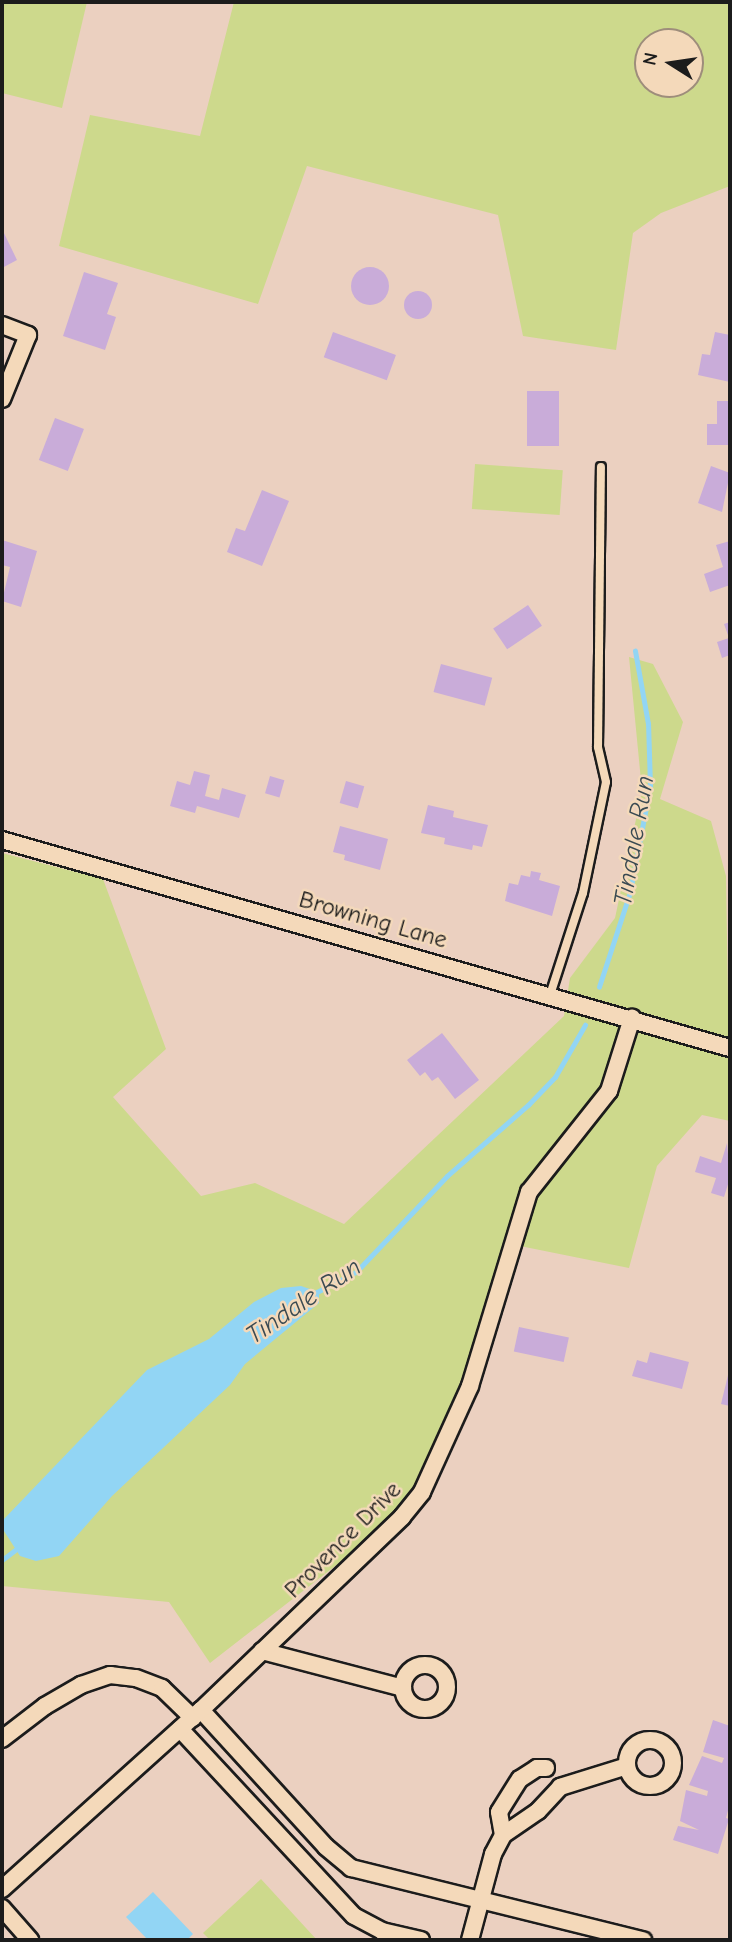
<!DOCTYPE html>
<html>
<head>
<meta charset="utf-8">
<style>
  body { margin:0 }
  #map { position:relative; width:732px; height:1942px; overflow:hidden; background:#ebd0c0; font-family:"Comic Neue",sans-serif }
  div>[style] { position:absolute }
  .green>* { inset:0; background:#cdd98c; transform-origin:0 0 }
  .water>* { inset:0; background:#92d5f4 }
  .stream>* { height:4.5px; margin:-2.25px; padding:0 2.25px; transform-origin:2.25px; border-radius:2.25px; background:#92d5f4 }
  .building>* { inset:0; background:#c9acd9; transform-origin:0 0 }
  .round { border-radius:50% }
  .roads { filter:drop-shadow(2px 0 #1c1c1c) drop-shadow(-2px 0 #1c1c1c) drop-shadow(0 2px #1c1c1c) drop-shadow(0 -2px #1c1c1c) }
  .service>* { height:8px; margin:-4px; padding:0 4px; transform-origin:4px; border-radius:4px; background:#f4d9ba }
  .minor>* { height:16px; margin:-8px; padding:0 8px; transform-origin:8px; border-radius:8px; background:#f4d9ba }
  .minor>.ring { margin:-8px; padding:0; box-sizing:content-box; background:none; border:16px solid #f4d9ba; border-radius:50% }
  span { translate:-50% -50%; white-space:nowrap; text-align:center; line-height:1.15; -webkit-text-stroke:5px #f4d9ba; paint-order:stroke }
  .street-label { font-size:24px; color:#1c1c1c }
  .water-label { font-size:26px; color:#3a4a52; font-style:italic }
  .frame { position:absolute; inset:0; border:4px solid #1c1c1c; pointer-events:none }
  .north { position:absolute; left:634px; top:28px; width:70px; height:70px; box-sizing:border-box; background:#f4d9ba; border:2px solid #9e8d7b; border-radius:50%; rotate:282deg; font-size:19px; font-weight:700; line-height:28px; text-align:center; color:#1c1c1c }
  .north::after { content:''; display:block; margin:auto; width:24px; height:32px; background:#1c1c1c; clip-path:polygon(50% 0,100% 100%,50% 72%,0 100%) }
</style>
</head>
<body>
<div id="map">
  <div class="green">
    <div style="clip-path:polygon(2px 2px,87px 2px,62px 108px,2px 93px)"></div>
    <div style="clip-path:polygon(evenodd,234px 2px,730px 2px,730px 186px,661px 213px,633px 233px,616px 350px,523px 336px,498px 215px,307px 166px,258px 304px,59px 246px,90px 115px,200px 136px,234px 2px,648px 42px,690px 42px,690px 84px,648px 84px,648px 42px)"></div>
    <div style="left:475px;top:464px;width:88px;height:45px;rotate:4deg"></div>
    <div style="clip-path:polygon(629px 657px,653px 664px,683px 722px,660px 799px,711px 821px,726px 876px,730px 1121px,702px 1115px,657px 1166px,629px 1268px,510px 1244px,419px 1501px,210px 1663px,169px 1602px,2px 1586px,2px 853px,103px 879px,166px 1049px,113px 1097px,201px 1196px,255px 1183px,344px 1224px,564px 1016px,570px 978px,615px 918px,642px 791px)"></div>
    <div style="clip-path:polygon(261px 1879px,317px 1940px,210px 1940px,203px 1933px)"></div>
  </div>
  <div class="water">
    <div style="clip-path:polygon(301px 1286px,319px 1292px,319px 1303px,245px 1364px,230px 1385px,112px 1496px,59px 1556px,36px 1561px,20px 1556px,4px 1531px,4px 1519px,147px 1370px,209px 1339px,254px 1302px,281px 1288px)"></div>
    <div style="clip-path:polygon(153px 1892px,193px 1934px,187px 1940px,148px 1940px,126px 1917px)"></div>
  </div>
  <div class="stream">
    <div style="left:599px;top:987px;width:100px;rotate:-71.9deg"></div>
    <div style="left:630px;top:892px;width:108px;rotate:-79.3deg"></div>
    <div style="left:650px;top:786px;width:62px;rotate:-91.8deg"></div>
    <div style="left:648px;top:724px;width:74px;rotate:-100.1deg"></div>
    <div style="left:313px;top:1294px;width:48px;rotate:-27.1deg"></div>
    <div style="left:356px;top:1272px;width:132px;rotate:-46.5deg"></div>
    <div style="left:447px;top:1176px;width:108px;rotate:-41.2deg"></div>
    <div style="left:528px;top:1105px;width:39px;rotate:-46deg"></div>
    <div style="left:555px;top:1077px;width:60px;rotate:-60deg"></div>
    <div style="left:2px;top:1560px;width:20px;rotate:-37deg"></div>
  </div>
  <div class="building">
    <div style="clip-path:polygon(2px 229px,17px 260px,2px 268px)"></div>
    <div class="round" style="left:351px;top:267px;width:38px;height:38px"></div>
    <div style="clip-path:polygon(84px 272px,118px 283px,107px 314px,116px 317px,105px 350px,63px 336px)"></div>
    <div class="round" style="left:404px;top:291px;width:28px;height:28px"></div>
    <div style="left:333px;top:332px;width:67px;height:27px;rotate:20deg"></div>
    <div style="clip-path:polygon(715px 332px,730px 335px,730px 382px,698px 375px,702px 354px,710px 355px)"></div>
    <div style="left:527px;top:391px;width:32px;height:55px"></div>
    <div style="clip-path:polygon(717px 401px,730px 401px,730px 445px,707px 445px,707px 424px,717px 424px)"></div>
    <div style="left:55px;top:418px;width:31px;height:45px;rotate:21deg"></div>
    <div style="clip-path:polygon(711px 466px,730px 473px,722px 512px,698px 503px)"></div>
    <div style="clip-path:polygon(262px 490px,289px 501px,262px 566px,227px 552px,236px 528px,245px 531px)"></div>
    <div style="clip-path:polygon(2px 540px,37px 551px,21px 607px,2px 601px,10px 567px,2px 565px)"></div>
    <div style="clip-path:polygon(730px 541px,730px 585px,710px 592px,704px 574px,723px 567px,716px 545px)"></div>
    <div style="left:528px;top:605px;width:25px;height:42px;rotate:56deg"></div>
    <div style="clip-path:polygon(730px 622px,730px 655px,722px 658px,717px 642px,729px 638px,724px 624px)"></div>
    <div style="left:441px;top:664px;width:53px;height:29px;rotate:15deg"></div>
    <div style="clip-path:polygon(194px 771px,210px 775px,205px 796px,219px 800px,222px 788px,246px 795px,239px 818px,197px 806px,195px 813px,170px 806px,177px 781px,190px 785px)"></div>
    <div style="left:270px;top:776px;width:15px;height:18px;rotate:16deg"></div>
    <div style="left:346px;top:781px;width:19px;height:23px;rotate:16deg"></div>
    <div style="clip-path:polygon(428px 805px,454px 811px,453px 817px,488px 825px,482px 847px,473px 845px,472px 850px,444px 844px,445px 838px,421px 833px)"></div>
    <div style="clip-path:polygon(340px 826px,388px 839px,380px 870px,344px 860px,345px 855px,333px 852px)"></div>
    <div style="clip-path:polygon(531px 871px,541px 873px,539px 880px,560px 886px,552px 916px,505px 901px,509px 883px,518px 885px,521px 875px,530px 877px)"></div>
    <div style="clip-path:polygon(442px 1033px,479px 1080px,455px 1099px,438px 1077px,432px 1081px,425px 1072px,420px 1076px,407px 1060px)"></div>
    <div style="clip-path:polygon(727px 1143px,730px 1178px,724px 1197px,711px 1193px,716px 1178px,695px 1172px,700px 1156px,721px 1163px)"></div>
    <div style="left:519px;top:1327px;width:51px;height:25px;rotate:12deg"></div>
    <div style="clip-path:polygon(650px 1352px,689px 1362px,682px 1389px,632px 1376px,637px 1360px,647px 1363px)"></div>
    <div style="clip-path:polygon(729px 1371px,730px 1371px,730px 1406px,721px 1404px)"></div>
    <div style="clip-path:polygon(713px 1720px,730px 1726px,730px 1803px,726px 1818px,729px 1819px,718px 1854px,673px 1840px,678px 1826px,699px 1830px,680px 1821px,686px 1790px,707px 1796px,708px 1791px,689px 1785px,702px 1756px,722px 1763px,724px 1758px,703px 1752px)"></div>
  </div>
  <div class="roads">
    <div class="service">
      <div style="left:550px;top:995px;width:107px;rotate:-72.1deg"></div>
      <div style="left:583px;top:893px;width:113px;rotate:-78.3deg"></div>
      <div style="left:606px;top:782px;width:36px;rotate:-103deg"></div>
      <div style="left:598px;top:747px;width:280px;rotate:-89.4deg"></div>
    </div>
    <div class="minor">
      <div style="left:2px;top:325px;width:28px;rotate:21deg"></div>
      <div style="left:28px;top:335px;width:69px;rotate:112.1deg"></div>
      <div style="left:2px;top:840px;width:757px;rotate:15.95deg"></div>
      <div style="left:262px;top:1651px;width:146px;rotate:14.7deg"></div>
      <div class="ring" style="left:403px;top:1665px;width:28px;height:28px"></div>
      <div style="left:201px;top:1710px;width:185px;rotate:47.6deg"></div>
      <div style="left:326px;top:1847px;width:33px;rotate:40deg"></div>
      <div style="left:351px;top:1868px;width:301px;rotate:13.9deg"></div>
      <div style="left:180px;top:1729px;width:255px;rotate:47.1deg"></div>
      <div style="left:354px;top:1916px;width:32px;rotate:28deg"></div>
      <div style="left:382px;top:1931px;width:40px;rotate:13deg"></div>
      <div style="left:2px;top:1739px;width:54px;rotate:-37.5deg"></div>
      <div style="left:45px;top:1706px;width:42px;rotate:-30.3deg"></div>
      <div style="left:81px;top:1685px;width:31px;rotate:-19deg"></div>
      <div style="left:110px;top:1675px;width:26px;rotate:7deg"></div>
      <div style="left:136px;top:1678px;width:28px;rotate:21deg"></div>
      <div style="left:162px;top:1688px;width:43px;rotate:44.1deg"></div>
      <div class="ring" style="left:627px;top:1740px;width:30px;height:30px"></div>
      <div style="left:503px;top:1835px;width:23px;rotate:-100deg"></div>
      <div style="left:499px;top:1812px;width:39px;rotate:-58deg"></div>
      <div style="left:520px;top:1779px;width:20px;rotate:-33deg"></div>
      <div style="left:537px;top:1768px;width:9px"></div>
      <div style="left:2px;top:1889px;width:268px;rotate:-42deg"></div>
      <div style="left:201px;top:1710px;width:279px;rotate:-43.8deg"></div>
      <div style="left:402px;top:1517px;width:32px;rotate:-51deg"></div>
      <div style="left:422px;top:1492px;width:116px;rotate:-65.6deg"></div>
      <div style="left:470px;top:1386px;width:203px;rotate:-73.1deg"></div>
      <div style="left:529px;top:1192px;width:129px;rotate:-51.6deg"></div>
      <div style="left:609px;top:1091px;width:77px;rotate:-72.5deg"></div>
      <div style="left:2px;top:1908px;width:43px;rotate:48.8deg"></div>
      <div style="left:470px;top:1940px;width:89px;rotate:-75deg"></div>
      <div style="left:493px;top:1854px;width:21px;rotate:-62deg"></div>
      <div style="left:503px;top:1835px;width:42px;rotate:-34.4deg"></div>
      <div style="left:538px;top:1811px;width:33px;rotate:-47deg"></div>
      <div style="left:560px;top:1787px;width:70px;rotate:-17.4deg"></div>
    </div>
  </div>
  <div class="street-label">
    <span style="left:373px;top:920px;rotate:16deg">Browning Lane</span>
    <span style="left:343px;top:1540px;rotate:-45deg">Provence Drive</span>
  </div>
  <div class="water-label">
    <span style="left:635px;top:841px;rotate:-80deg">Tindale Run</span>
    <span style="left:304px;top:1302px;rotate:-34deg">Tindale Run</span>
  </div>
  <div class="frame"></div>
  <div class="north">N</div>
</div>
</body>
</html>
